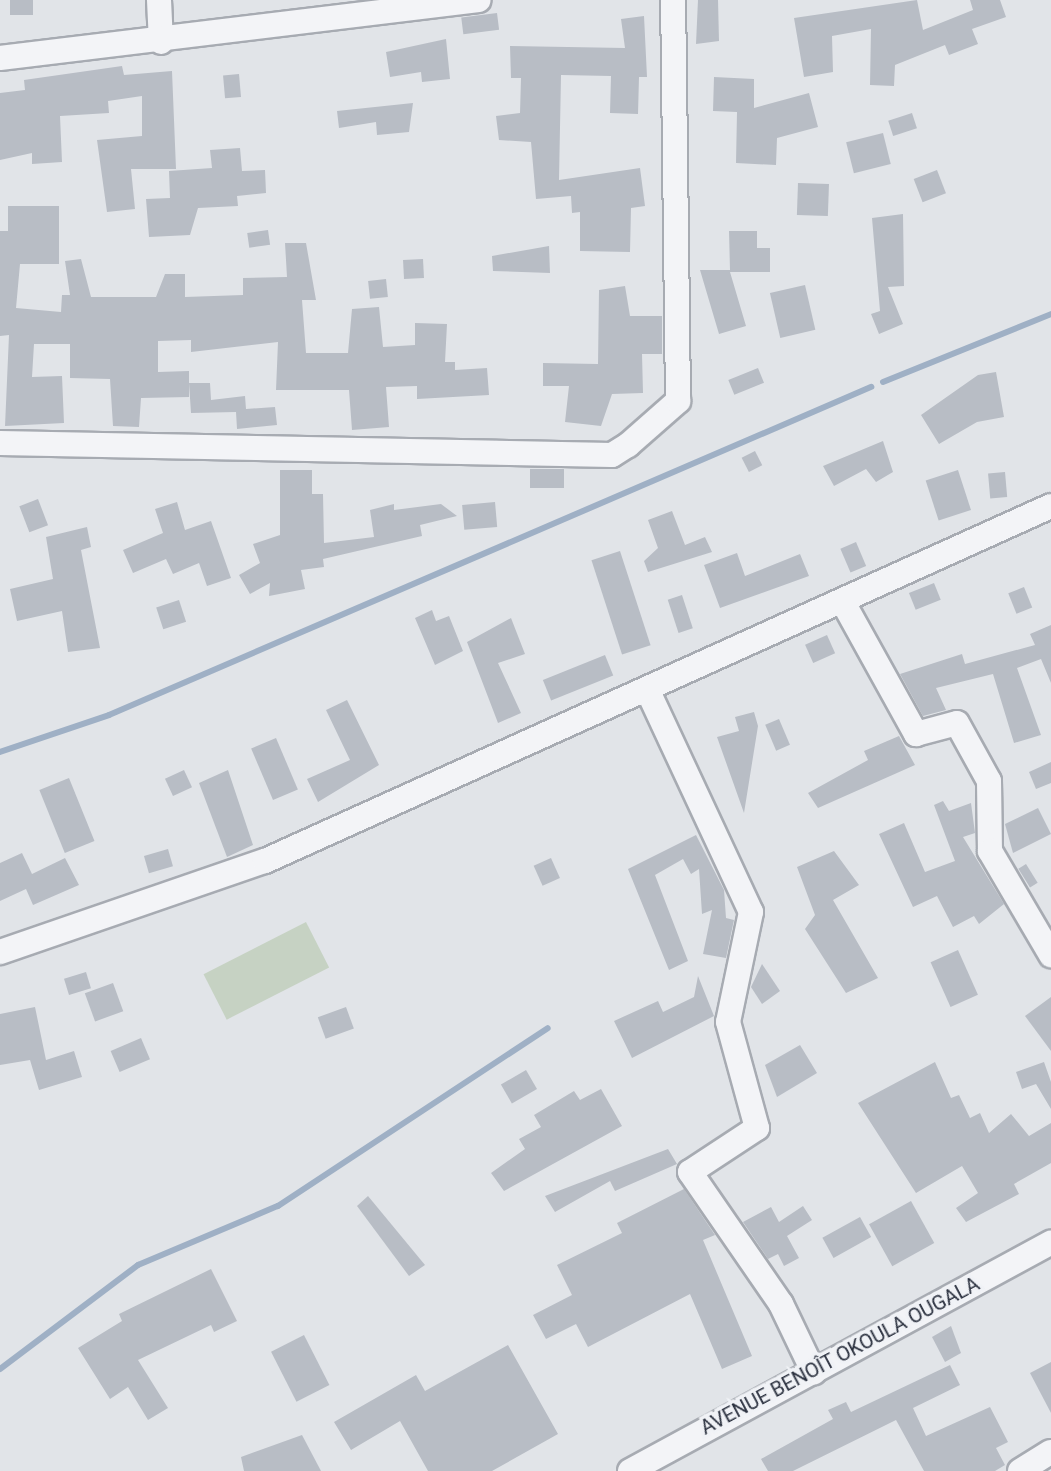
<!DOCTYPE html>
<html>
<head>
<meta charset="utf-8">
<style>
  body { margin:0 }
  #map { position:relative; width:1051px; height:1471px; overflow:hidden; background:#e1e4e8; font-family:Roboto,sans-serif }
  div>[style] { position:absolute }
  .green>* { inset:0; background:#c6d2c3; transform-origin:0 0 }
  .stream>* { height:6px; margin:-3px; padding:0 3px; transform-origin:3px; border-radius:3px; background:#9fb0c5 }
  .building>* { inset:0; background:#b8bdc5; transform-origin:0 0 }
  .roads { filter:drop-shadow(2px 0 #a7abb2) drop-shadow(-2px 0 #a7abb2) drop-shadow(0 2px #a7abb2) drop-shadow(0 -2px #a7abb2) }
  .minor>* { height:24px; margin:-12px; padding:0 12px; transform-origin:12px; border-radius:12px; background:#f3f4f7 }
  span { translate:-50% -50%; white-space:nowrap; text-align:center; line-height:1.15; -webkit-text-stroke:7px #f0f2f6; paint-order:stroke }
  .street-label { font-size:20px; color:#2b313f }
</style>
</head>
<body>
<div id="map">
  <div class="green">
    <div style="left:306px;top:922px;width:51px;height:115px;rotate:63deg"></div>
  </div>
  <div class="stream">
    <div style="left:883px;top:382px;width:181px;rotate:-22deg"></div>
    <div style="left:0;top:752px;width:115px;rotate:-18.7deg"></div>
    <div style="left:109px;top:715px;width:830px;rotate:-23.29deg"></div>
    <div style="left:0;top:1369px;width:173px;rotate:-37deg"></div>
    <div style="left:138px;top:1265px;width:152px;rotate:-22.9deg"></div>
    <div style="left:278px;top:1206px;width:323px;rotate:-33.4deg"></div>
  </div>
  <div class="building">
    <div style="left:10px;top:0;width:23px;height:15px"></div>
    <div style="clip-path:polygon(698px 0,718px 0,719px 41px,696px 44px)"></div>
    <div style="clip-path:polygon(917px 0,923px 30px,973px 10px,970px 0,1000px 0,1006px 17px,972px 29px,978px 44px,949px 55px,945px 45px,895px 65px,894px 86px,870px 85px,871px 29px,832px 36px,833px 72px,804px 77px,794px 18px)"></div>
    <div style="left:497px;top:13px;width:17px;height:36px;rotate:83deg"></div>
    <div style="clip-path:polygon(644px 16px,647px 77px,639px 77px,638px 114px,610px 113px,611px 76px,561px 75px,559px 180px,640px 168px,645px 206px,631px 208px,630px 252px,580px 251px,580px 212px,572px 213px,571px 196px,536px 199px,531px 142px,499px 140px,496px 116px,520px 113px,521px 78px,511px 78px,510px 46px,625px 48px,621px 19px)"></div>
    <div style="clip-path:polygon(446px 39px,450px 79px,422px 82px,421px 72px,390px 77px,386px 52px)"></div>
    <div style="clip-path:polygon(122px 66px,124px 75px,172px 71px,176px 169px,131px 169px,135px 209px,107px 212px,97px 140px,142px 136px,142px 96px,108px 101px,109px 113px,60px 116px,62px 162px,32px 164px,32px 153px,0 160px,0 93px,25px 90px,24px 80px)"></div>
    <div style="left:239px;top:74px;width:23px;height:16px;rotate:85deg"></div>
    <div style="clip-path:polygon(714px 77px,754px 79px,754px 108px,809px 93px,818px 127px,777px 138px,776px 165px,736px 163px,737px 112px,713px 111px)"></div>
    <div style="clip-path:polygon(413px 103px,409px 132px,377px 135px,376px 122px,339px 128px,337px 111px)"></div>
    <div style="left:912px;top:113px;width:16px;height:25px;rotate:72deg"></div>
    <div style="left:883px;top:133px;width:32px;height:38px;rotate:76deg"></div>
    <div style="clip-path:polygon(240px 148px,242px 171px,265px 170px,266px 193px,237px 196px,238px 206px,198px 208px,190px 235px,149px 237px,146px 199px,170px 198px,169px 171px,212px 168px,210px 150px)"></div>
    <div style="left:937px;top:170px;width:25px;height:25px;rotate:69deg"></div>
    <div style="left:798px;top:183px;width:31px;height:32px;rotate:2deg"></div>
    <div style="clip-path:polygon(8px 206px,59px 206px,59px 264px,20px 264px,16px 308px,61px 312px,62px 295px,70px 295px,65px 261px,81px 259px,91px 297px,156px 297px,165px 274px,185px 274px,185px 297px,243px 295px,243px 278px,287px 277px,285px 243px,306px 243px,316px 300px,302px 300px,306px 353px,348px 353px,352px 309px,379px 307px,383px 347px,415px 345px,415px 323px,447px 324px,445px 362px,455px 362px,455px 370px,487px 368px,489px 395px,417px 399px,417px 386px,386px 387px,389px 427px,352px 430px,349px 390px,276px 390px,278px 342px,191px 352px,191px 340px,158px 341px,158px 372px,189px 371px,189px 397px,141px 398px,139px 427px,113px 426px,110px 379px,70px 378px,70px 344px,34px 344px,32px 377px,62px 376px,64px 423px,5px 426px,9px 335px,0 336px,0 231px,8px 231px)"></div>
    <div style="clip-path:polygon(903px 214px,904px 286px,888px 287px,903px 324px,879px 334px,871px 314px,880px 311px,872px 218px)"></div>
    <div style="left:268px;top:230px;width:15px;height:21px;rotate:82deg"></div>
    <div style="clip-path:polygon(729px 231px,757px 231px,757px 248px,770px 248px,770px 272px,730px 272px,746px 326px,719px 334px,700px 270px,730px 270px)"></div>
    <div style="clip-path:polygon(549px 246px,550px 273px,493px 271px,492px 256px)"></div>
    <div style="left:423px;top:259px;width:19px;height:20px;rotate:87deg"></div>
    <div style="left:386px;top:279px;width:18px;height:18px;rotate:84deg"></div>
    <div style="left:805px;top:285px;width:46px;height:36px;rotate:77deg"></div>
    <div style="clip-path:polygon(625px 286px,630px 316px,662px 316px,662px 354px,642px 354px,643px 393px,612px 394px,601px 426px,565px 422px,569px 386px,543px 386px,543px 363px,598px 364px,599px 290px)"></div>
    <div style="left:758px;top:368px;width:16px;height:32px;rotate:68deg"></div>
    <div style="clip-path:polygon(996px 372px,1004px 417px,977px 422px,939px 444px,921px 415px,978px 375px)"></div>
    <div style="clip-path:polygon(189px 383px,210px 383px,211px 400px,245px 396px,246px 409px,275px 407px,277px 425px,237px 429px,236px 412px,191px 413px)"></div>
    <div style="clip-path:polygon(883px 441px,893px 472px,876px 482px,866px 469px,834px 486px,823px 466px)"></div>
    <div style="left:755px;top:451px;width:16px;height:15px;rotate:63deg"></div>
    <div style="left:530px;top:469px;width:34px;height:19px"></div>
    <div style="clip-path:polygon(280px 470px,312px 470px,312px 494px,323px 494px,324px 543px,374px 537px,370px 510px,394px 504px,394px 510px,441px 504px,457px 516px,420px 525px,422px 536px,323px 559px,324px 567px,301px 570px,305px 589px,269px 596px,270px 583px,250px 594px,239px 575px,260px 563px,253px 544px,280px 535px)"></div>
    <div style="left:958px;top:470px;width:42px;height:34px;rotate:72deg"></div>
    <div style="left:1005px;top:472px;width:25px;height:17px;rotate:85deg"></div>
    <div style="left:38px;top:499px;width:28px;height:20px;rotate:69deg"></div>
    <div style="clip-path:polygon(177px 502px,185px 530px,211px 521px,231px 578px,207px 586px,199px 563px,173px 574px,166px 559px,133px 573px,123px 550px,163px 533px,155px 509px)"></div>
    <div style="left:495px;top:502px;width:25px;height:33px;rotate:85deg"></div>
    <div style="clip-path:polygon(672px 511px,685px 545px,705px 537px,712px 552px,648px 572px,644px 561px,658px 548px,648px 520px)"></div>
    <div style="clip-path:polygon(87px 527px,91px 547px,81px 550px,100px 648px,68px 652px,62px 611px,17px 621px,10px 589px,53px 579px,46px 537px)"></div>
    <div style="left:856px;top:542px;width:26px;height:17px;rotate:67deg"></div>
    <div style="left:620px;top:551px;width:99px;height:30px;rotate:72deg"></div>
    <div style="clip-path:polygon(737px 553px,745px 576px,800px 554px,809px 576px,720px 608px,704px 565px)"></div>
    <div style="left:934px;top:583px;width:18px;height:27px;rotate:68deg"></div>
    <div style="left:1024px;top:587px;width:22px;height:17px;rotate:68deg"></div>
    <div style="left:682px;top:595px;width:35px;height:15px;rotate:72deg"></div>
    <div style="left:179px;top:600px;width:23px;height:24px;rotate:72deg"></div>
    <div style="clip-path:polygon(432px 610px,436px 621px,449px 616px,463px 651px,435px 665px,415px 618px)"></div>
    <div style="clip-path:polygon(511px 618px,525px 654px,498px 663px,521px 713px,498px 723px,467px 642px)"></div>
    <div style="clip-path:polygon(1051px 625px,1051px 683px,1041px 659px,1017px 668px,1041px 735px,1014px 743px,993px 674px,936px 688px,946px 710px,923px 716px,900px 674px,962px 654px,965px 664px,1035px 645px,1030px 634px)"></div>
    <div style="left:827px;top:635px;width:20px;height:24px;rotate:66deg"></div>
    <div style="left:605px;top:655px;width:22px;height:67px;rotate:68deg"></div>
    <div style="clip-path:polygon(347px 700px,379px 765px,318px 802px,307px 779px,350px 760px,326px 710px)"></div>
    <div style="clip-path:polygon(754px 712px,758px 726px,744px 813px,717px 737px,739px 731px,735px 717px)"></div>
    <div style="left:779px;top:719px;width:28px;height:15px;rotate:67deg"></div>
    <div style="clip-path:polygon(899px 736px,915px 765px,818px 808px,808px 793px,868px 760px,864px 751px)"></div>
    <div style="left:276px;top:738px;width:56px;height:27px;rotate:67deg"></div>
    <div style="clip-path:polygon(1051px 762px,1051px 783px,1036px 789px,1029px 772px)"></div>
    <div style="left:184px;top:770px;width:19px;height:21px;rotate:65deg"></div>
    <div style="clip-path:polygon(228px 770px,253px 845px,227px 857px,199px 783px)"></div>
    <div style="left:69px;top:778px;width:68px;height:32px;rotate:68deg"></div>
    <div style="clip-path:polygon(943px 801px,949px 811px,971px 803px,975px 833px,963px 837px,1004px 904px,979px 924px,974px 916px,953px 927px,937px 896px,913px 907px,879px 834px,904px 823px,925px 872px,955px 861px,934px 805px)"></div>
    <div style="clip-path:polygon(1038px 808px,1051px 834px,1013px 853px,1005px 824px)"></div>
    <div style="clip-path:polygon(696px 835px,724px 890px,726px 918px,734px 920px,726px 958px,703px 954px,712px 910px,702px 914px,699px 869px,691px 874px,683px 859px,655px 875px,688px 961px,669px 970px,628px 869px)"></div>
    <div style="left:168px;top:849px;width:18px;height:25px;rotate:74deg"></div>
    <div style="clip-path:polygon(834px 851px,859px 885px,833px 900px,878px 978px,846px 993px,805px 929px,815px 915px,797px 867px)"></div>
    <div style="clip-path:polygon(22px 853px,32px 874px,65px 858px,79px 885px,33px 905px,26px 889px,0 901px,0 863px)"></div>
    <div style="left:551px;top:858px;width:22px;height:19px;rotate:66deg"></div>
    <div style="left:1026px;top:864px;width:22px;height:9px;rotate:58deg"></div>
    <div style="left:958px;top:950px;width:49px;height:30px;rotate:66deg"></div>
    <div style="clip-path:polygon(762px 964px,780px 991px,762px 1004px,751px 987px)"></div>
    <div style="left:86px;top:972px;width:17px;height:23px;rotate:73deg"></div>
    <div style="clip-path:polygon(698px 976px,714px 1016px,632px 1058px,614px 1021px,658px 1001px,663px 1012px,694px 997px)"></div>
    <div style="left:113px;top:983px;width:30px;height:30px;rotate:70deg"></div>
    <div style="clip-path:polygon(1051px 997px,1051px 1051px,1025px 1016px)"></div>
    <div style="clip-path:polygon(35px 1007px,46px 1060px,74px 1051px,82px 1077px,39px 1090px,30px 1060px,0 1065px,0 1014px)"></div>
    <div style="left:346px;top:1007px;width:23px;height:30px;rotate:70deg"></div>
    <div style="left:141px;top:1038px;width:23px;height:33px;rotate:67deg"></div>
    <div style="clip-path:polygon(800px 1045px,817px 1073px,777px 1097px,765px 1065px)"></div>
    <div style="clip-path:polygon(935px 1062px,951px 1098px,959px 1095px,970px 1118px,980px 1113px,989px 1133px,1011px 1114px,1029px 1136px,1051px 1123px,1051px 1163px,1014px 1184px,1019px 1194px,966px 1222px,956px 1208px,978px 1193px,962px 1166px,916px 1193px,858px 1103px)"></div>
    <div style="clip-path:polygon(1044px 1062px,1051px 1082px,1051px 1109px,1036px 1084px,1022px 1089px,1016px 1072px)"></div>
    <div style="left:526px;top:1070px;width:22px;height:29px;rotate:60deg"></div>
    <div style="clip-path:polygon(601px 1089px,622px 1126px,504px 1191px,491px 1173px,525px 1149px,519px 1139px,541px 1127px,534px 1115px,574px 1091px,580px 1100px)"></div>
    <div style="clip-path:polygon(668px 1149px,677px 1164px,615px 1191px,610px 1181px,555px 1212px,545px 1196px)"></div>
    <div style="clip-path:polygon(684px 1189px,715px 1235px,703px 1240px,752px 1356px,722px 1369px,690px 1294px,588px 1347px,576px 1324px,546px 1339px,533px 1315px,572px 1295px,557px 1265px,622px 1233px,617px 1223px)"></div>
    <div style="clip-path:polygon(368px 1196px,425px 1265px,409px 1276px,357px 1206px)"></div>
    <div style="left:911px;top:1201px;width:48px;height:48px;rotate:61deg"></div>
    <div style="clip-path:polygon(803px 1206px,812px 1220px,787px 1236px,799px 1258px,784px 1266px,778px 1254px,768px 1259px,743px 1222px,771px 1207px,779px 1222px)"></div>
    <div style="left:860px;top:1217px;width:23px;height:43px;rotate:61deg"></div>
    <div style="clip-path:polygon(211px 1269px,237px 1321px,214px 1332px,211px 1325px,138px 1360px,168px 1408px,148px 1420px,128px 1387px,110px 1399px,78px 1348px,122px 1321px,119px 1314px)"></div>
    <div style="clip-path:polygon(951px 1326px,961px 1353px,945px 1362px,932px 1337px)"></div>
    <div style="left:304px;top:1335px;width:56px;height:37px;rotate:63deg"></div>
    <div style="clip-path:polygon(508px 1345px,558px 1434px,492px 1471px,428px 1471px,400px 1421px,351px 1450px,334px 1422px,416px 1375px,425px 1391px)"></div>
    <div style="clip-path:polygon(1051px 1362px,1051px 1413px,1030px 1373px)"></div>
    <div style="clip-path:polygon(950px 1365px,960px 1385px,913px 1408px,926px 1436px,990px 1407px,1008px 1442px,996px 1448px,1005px 1465px,995px 1471px,924px 1471px,896px 1420px,793px 1471px,768px 1471px,761px 1459px,833px 1419px,828px 1410px,846px 1402px,851px 1412px)"></div>
    <div style="clip-path:polygon(302px 1435px,321px 1471px,244px 1471px,241px 1457px)"></div>
  </div>
  <div class="roads">
    <div class="minor">
      <div style="left:159px;top:0;width:42px;rotate:87.3deg"></div>
      <div style="left:0;top:58px;width:482px;rotate:-6.9deg"></div>
      <div style="left:0;top:443px;width:612px;rotate:1.12deg"></div>
      <div style="left:612px;top:455px;width:19px;rotate:-32deg"></div>
      <div style="left:628px;top:445px;width:67px;rotate:-41.3deg"></div>
      <div style="left:678px;top:401px;width:401px;rotate:-90.7deg"></div>
      <div style="left:844px;top:604px;width:149px;rotate:61deg"></div>
      <div style="left:916px;top:734px;width:42px;rotate:-15deg"></div>
      <div style="left:957px;top:723px;width:66px;rotate:61.1deg"></div>
      <div style="left:989px;top:781px;width:70px;rotate:89.2deg"></div>
      <div style="left:990px;top:851px;width:121px;rotate:59.6deg"></div>
      <div style="left:647px;top:689px;width:246px;rotate:65deg"></div>
      <div style="left:751px;top:912px;width:112px;rotate:101.8deg"></div>
      <div style="left:728px;top:1022px;width:110px;rotate:74.7deg"></div>
      <div style="left:757px;top:1128px;width:80px;rotate:146.7deg"></div>
      <div style="left:690px;top:1172px;width:160px;rotate:55.4deg"></div>
      <div style="left:781px;top:1304px;width:76px;rotate:64.4deg"></div>
      <div style="left:0;top:952px;width:280px;rotate:-19deg"></div>
      <div style="left:265px;top:861px;width:862px;rotate:-24.31deg"></div>
      <div style="left:630px;top:1471px;width:479px;rotate:-28.5deg"></div>
      <div style="left:1020px;top:1471px;width:36px;rotate:-32deg"></div>
    </div>
  </div>
  <div class="street-label">
    <span style="left:840px;top:1356px;rotate:-28deg">AVENUE BENOÎT OKOULA OUGALA</span>
  </div>
</div>
</body>
</html>
